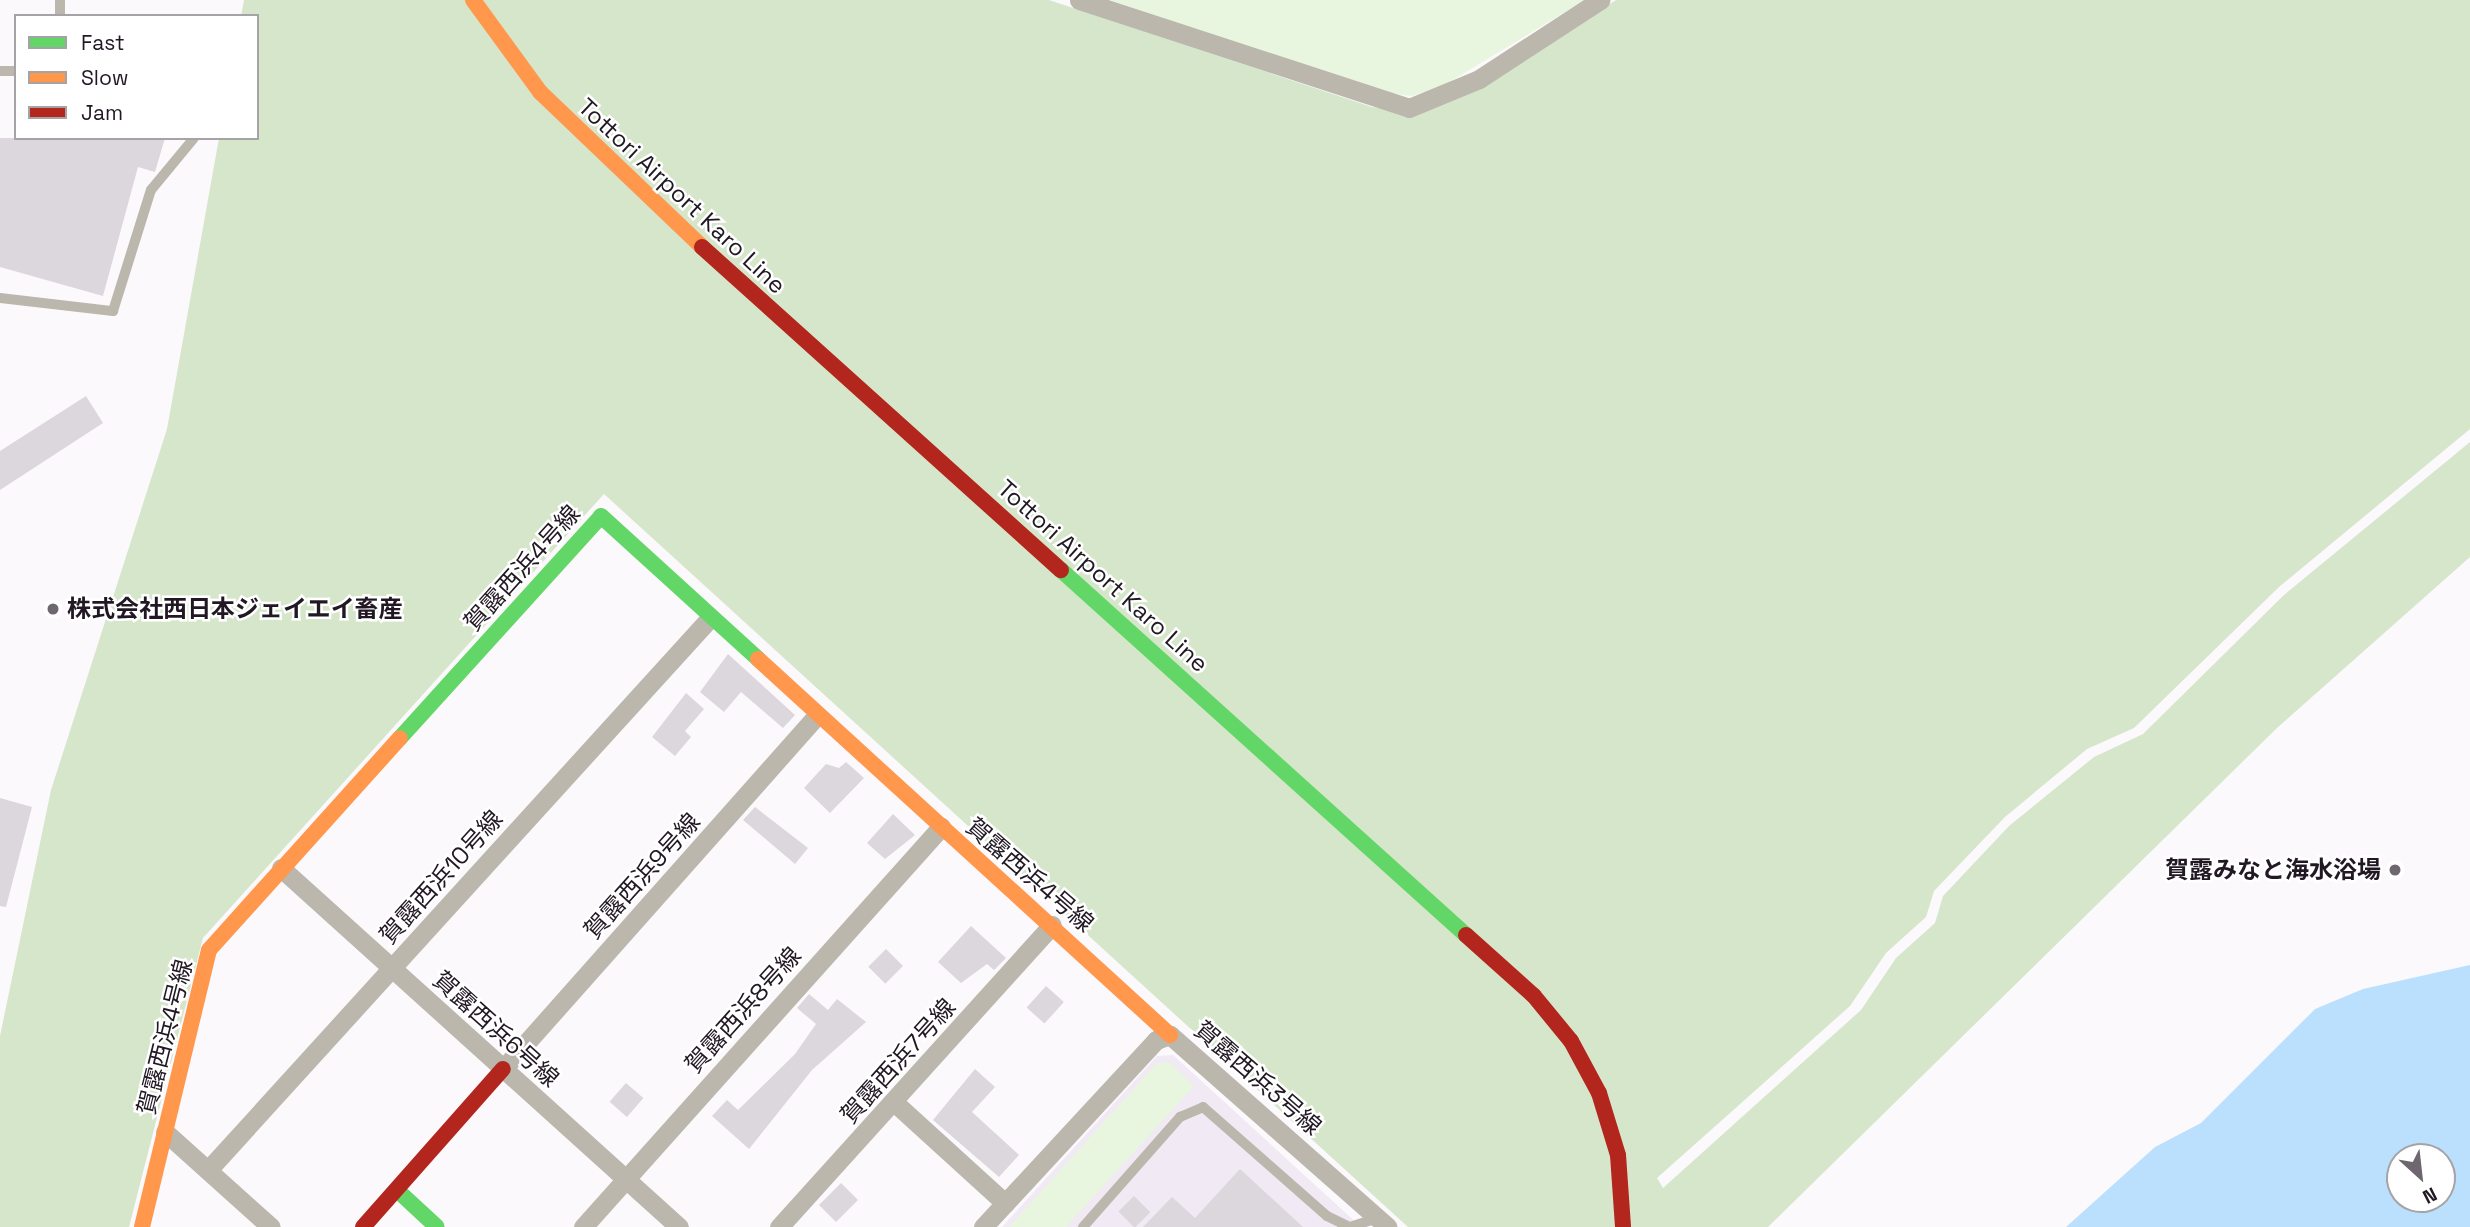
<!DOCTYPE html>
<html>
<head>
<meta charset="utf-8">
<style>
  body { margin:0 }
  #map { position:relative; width:2470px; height:1227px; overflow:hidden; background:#fcf9fd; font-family:"Space Grotesk","Noto Sans JP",sans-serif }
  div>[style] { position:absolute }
  .built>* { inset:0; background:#f1e9f3 }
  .green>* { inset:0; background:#e8f6df }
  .forest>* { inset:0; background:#d6e6cb }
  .water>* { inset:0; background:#bae0fd }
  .building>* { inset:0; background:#dcd6dd; transform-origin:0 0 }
  .lane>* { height:10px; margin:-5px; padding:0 5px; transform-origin:5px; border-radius:5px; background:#bbb7ac }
  .street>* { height:19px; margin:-9.5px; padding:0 9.5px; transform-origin:9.5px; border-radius:9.5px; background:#bbb7ac }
  .fast>* { height:16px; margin:-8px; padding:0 8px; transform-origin:8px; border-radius:8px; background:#63d668 }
  .slow>* { height:16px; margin:-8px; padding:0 8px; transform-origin:8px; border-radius:8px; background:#ff974d }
  .jam>* { height:16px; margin:-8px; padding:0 8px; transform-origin:8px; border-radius:8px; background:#b3261e }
  .dots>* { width:19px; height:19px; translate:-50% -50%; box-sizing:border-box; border:4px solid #fff; border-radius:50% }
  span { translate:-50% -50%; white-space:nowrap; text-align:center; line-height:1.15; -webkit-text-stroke:5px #fff; paint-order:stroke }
  .street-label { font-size:24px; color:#211823 }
  .poi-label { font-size:24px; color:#211823; font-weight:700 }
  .left { translate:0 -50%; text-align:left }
  .right { translate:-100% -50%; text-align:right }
  .legend { position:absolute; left:14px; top:14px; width:245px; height:126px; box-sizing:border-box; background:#fff; border:2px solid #a6a3a7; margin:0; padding:9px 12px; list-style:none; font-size:21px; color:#211823 }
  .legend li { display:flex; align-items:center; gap:14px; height:35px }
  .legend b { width:35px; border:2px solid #a6a3a7 }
  .north { position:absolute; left:2386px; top:1143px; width:70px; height:70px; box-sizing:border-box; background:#fff; border:2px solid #a6a3a7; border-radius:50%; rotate:153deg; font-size:19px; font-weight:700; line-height:28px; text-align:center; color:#211823 }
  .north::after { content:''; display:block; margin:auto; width:24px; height:32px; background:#6e676f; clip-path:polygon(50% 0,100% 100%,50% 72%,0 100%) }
</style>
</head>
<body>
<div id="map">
  <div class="built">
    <div style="clip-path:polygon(1173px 1055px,1361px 1227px,1002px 1227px,1157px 1056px)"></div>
  </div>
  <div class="green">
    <div style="clip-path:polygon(1110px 0,1585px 0,1441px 87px,1412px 96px,1379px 92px)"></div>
    <div style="clip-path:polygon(1157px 1063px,1171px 1063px,1194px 1086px,1066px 1227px,1009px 1227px)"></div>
  </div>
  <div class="forest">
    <div style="clip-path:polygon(244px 0,1049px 0,1372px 107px,1409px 112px,1464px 95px,1616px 0,2470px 0,2470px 429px,2279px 587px,2134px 728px,2087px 749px,2005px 817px,1934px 891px,1926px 917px,1886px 953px,1850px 1006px,1657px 1178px,1663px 1188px,1861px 1010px,1896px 958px,1935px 923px,1943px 896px,2009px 826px,2094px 757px,2143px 734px,2284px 595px,2470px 442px,2470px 557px,2277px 728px,1768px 1227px,1408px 1227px,604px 494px,203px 938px,129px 1227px,0 1227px,0 1036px,51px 790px,167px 429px,219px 138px,257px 138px,257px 16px,241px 16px)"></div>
  </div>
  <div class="water">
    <div style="clip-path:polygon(evenodd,2470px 965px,2470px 1227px,2066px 1227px,2155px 1147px,2201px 1123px,2315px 1009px,2363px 989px,2470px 965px,2400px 1157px,2442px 1157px,2442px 1199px,2400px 1199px,2400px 1157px)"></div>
  </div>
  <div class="building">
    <div style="clip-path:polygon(0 138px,165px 138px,155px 172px,138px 167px,103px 296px,0 267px)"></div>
    <div style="clip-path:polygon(86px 396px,103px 423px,0 490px,0 451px)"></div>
    <div style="clip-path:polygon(728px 654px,795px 715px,783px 728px,741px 692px,724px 712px,700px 692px)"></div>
    <div style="clip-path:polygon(686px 693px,704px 709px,685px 731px,691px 737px,675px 756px,652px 737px)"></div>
    <div style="clip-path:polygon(846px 762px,864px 778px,830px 813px,804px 788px,826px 764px,839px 768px)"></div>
    <div style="clip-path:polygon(0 798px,32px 807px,6px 907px,0 906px)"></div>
    <div style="clip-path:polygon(755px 807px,808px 848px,795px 864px,743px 820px)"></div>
    <div style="clip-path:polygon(893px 814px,915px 835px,885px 859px,867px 843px)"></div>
    <div style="clip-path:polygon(971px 926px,1006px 958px,994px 970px,987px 964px,961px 983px,938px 962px)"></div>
    <div style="left:886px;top:949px;width:24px;height:25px;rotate:45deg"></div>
    <div style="left:1046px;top:986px;width:24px;height:29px;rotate:42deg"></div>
    <div style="clip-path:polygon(809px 994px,828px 1010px,837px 999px,866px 1022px,812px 1070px,749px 1149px,712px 1116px,727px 1100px,738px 1110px,795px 1054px,816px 1024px,797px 1008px)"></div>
    <div style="clip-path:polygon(975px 1069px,995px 1087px,972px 1112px,1019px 1155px,999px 1177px,933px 1120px)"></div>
    <div style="left:626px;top:1083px;width:23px;height:25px;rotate:41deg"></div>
    <div style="clip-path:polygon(1240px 1169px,1303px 1227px,1143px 1227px,1172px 1197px,1195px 1218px)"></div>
    <div style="left:841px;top:1183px;width:24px;height:31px;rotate:45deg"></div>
    <div style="left:1134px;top:1196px;width:23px;height:22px;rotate:45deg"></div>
  </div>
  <div class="lane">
    <div style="left:60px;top:0;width:16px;rotate:90deg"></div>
    <div style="left:0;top:71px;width:16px"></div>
    <div style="left:0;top:298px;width:114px;rotate:6.6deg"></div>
    <div style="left:113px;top:311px;width:127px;rotate:-72.6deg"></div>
    <div style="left:151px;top:190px;width:67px;rotate:-50.4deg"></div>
    <div style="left:1083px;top:1227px;width:147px;rotate:-48.6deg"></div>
    <div style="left:1180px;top:1117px;width:25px;rotate:-23deg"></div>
    <div style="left:1203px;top:1107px;width:165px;rotate:41.3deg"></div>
    <div style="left:1327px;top:1216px;width:25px;rotate:26deg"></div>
    <div style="left:1350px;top:1227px;width:28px;rotate:-18deg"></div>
  </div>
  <div class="street">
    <div style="left:1079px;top:0;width:347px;rotate:18.1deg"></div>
    <div style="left:1409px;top:108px;width:76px;rotate:-22.5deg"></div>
    <div style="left:1479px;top:79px;width:145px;rotate:-33.1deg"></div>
    <div style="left:281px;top:868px;width:536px;rotate:42.05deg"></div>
    <div style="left:503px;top:1069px;width:471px;rotate:-48.4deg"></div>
    <div style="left:895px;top:1103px;width:149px;rotate:42.3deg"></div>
    <div style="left:165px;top:1132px;width:142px;rotate:41.9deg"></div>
    <div style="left:208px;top:1170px;width:746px;rotate:-47.72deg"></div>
    <div style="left:583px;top:1227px;width:537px;rotate:-48.17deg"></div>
    <div style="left:779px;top:1227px;width:407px;rotate:-47.9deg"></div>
    <div style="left:983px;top:1227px;width:255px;rotate:-47.2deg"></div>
    <div style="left:1156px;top:1040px;width:15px;rotate:-20deg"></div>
    <div style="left:1170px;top:1035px;width:290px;rotate:41.4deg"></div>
  </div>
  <div class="fast">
    <div style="left:1061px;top:570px;width:545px;rotate:42.03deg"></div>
    <div style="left:400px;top:738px;width:299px;rotate:-47.8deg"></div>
    <div style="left:601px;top:516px;width:212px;rotate:42.3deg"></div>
    <div style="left:397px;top:1190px;width:54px;rotate:42.8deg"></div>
  </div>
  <div class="slow">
    <div style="left:473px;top:0;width:114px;rotate:53.9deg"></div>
    <div style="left:540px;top:92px;width:224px;rotate:43.7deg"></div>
    <div style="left:758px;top:659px;width:558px;rotate:42.38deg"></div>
    <div style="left:142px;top:1227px;width:285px;rotate:-76.4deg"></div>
    <div style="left:209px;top:950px;width:285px;rotate:-48deg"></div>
  </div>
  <div class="jam">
    <div style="left:702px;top:247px;width:483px;rotate:42deg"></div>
    <div style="left:1466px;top:935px;width:91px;rotate:41.9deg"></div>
    <div style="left:1534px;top:996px;width:58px;rotate:50.6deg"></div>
    <div style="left:1571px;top:1041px;width:59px;rotate:61.7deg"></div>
    <div style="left:1599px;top:1093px;width:65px;rotate:73deg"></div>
    <div style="left:1618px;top:1155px;width:72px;rotate:86deg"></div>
    <div style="left:363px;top:1227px;width:211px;rotate:-48.5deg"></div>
  </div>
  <div class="dots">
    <div style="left:53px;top:609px;background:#6e676f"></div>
    <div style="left:2395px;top:870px;background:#6e676f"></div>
  </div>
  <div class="street-label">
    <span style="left:682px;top:196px;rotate:43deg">Tottori Airport Karo Line</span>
    <span style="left:522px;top:568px;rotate:-48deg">賀露西浜4号線</span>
    <span style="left:1103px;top:576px;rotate:42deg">Tottori Airport Karo Line</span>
    <span style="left:1030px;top:875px;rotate:41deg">賀露西浜4号線</span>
    <span style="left:642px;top:876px;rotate:-48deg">賀露西浜9号線</span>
    <span style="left:441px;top:877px;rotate:-48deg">賀露西浜10号線</span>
    <span style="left:743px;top:1010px;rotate:-48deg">賀露西浜8号線</span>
    <span style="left:496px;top:1029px;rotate:42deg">賀露西浜6号線</span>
    <span style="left:165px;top:1037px;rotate:-76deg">賀露西浜4号線</span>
    <span style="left:898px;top:1061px;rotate:-48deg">賀露西浜7号線</span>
    <span style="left:1258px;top:1078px;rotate:41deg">賀露西浜3号線</span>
  </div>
  <div class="poi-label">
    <span class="left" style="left:67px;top:609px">株式会社西日本ジェイエイ畜産</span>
    <span class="right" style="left:2381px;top:870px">賀露みなと海水浴場</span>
  </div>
  <ul class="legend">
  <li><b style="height:9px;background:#63d668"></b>Fast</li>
  <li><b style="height:9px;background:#ff974d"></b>Slow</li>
  <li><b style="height:9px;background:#b3261e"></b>Jam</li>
  </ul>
  <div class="north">N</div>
</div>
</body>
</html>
